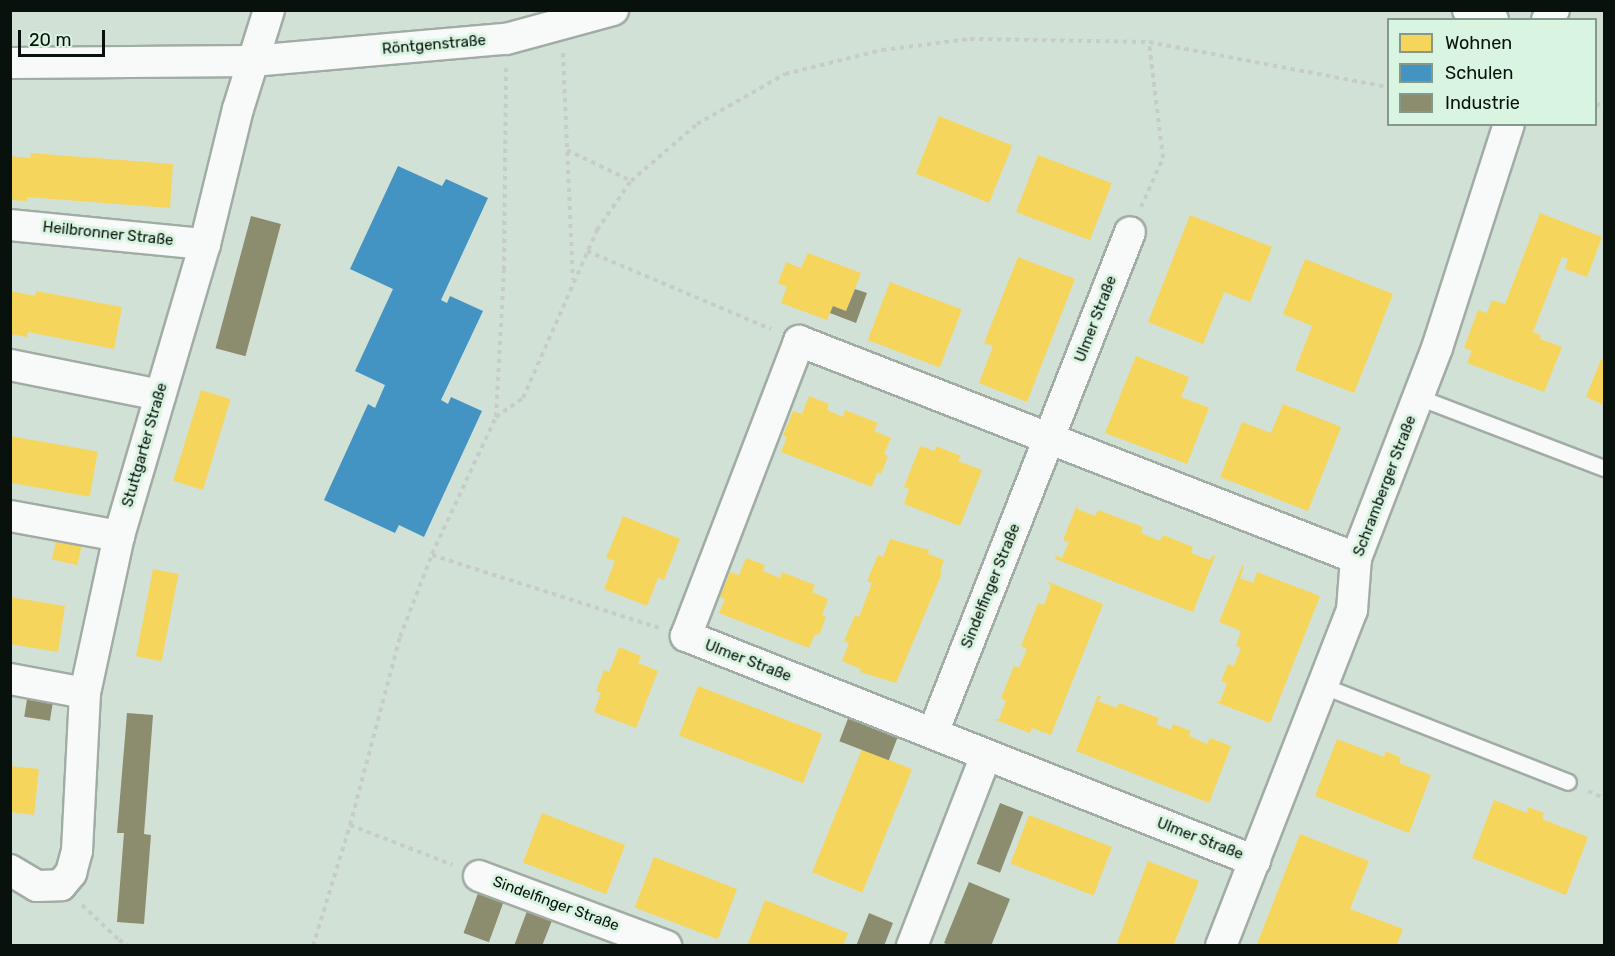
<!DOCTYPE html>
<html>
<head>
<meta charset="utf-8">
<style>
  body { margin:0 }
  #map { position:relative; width:1615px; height:956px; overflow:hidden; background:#d2e1d6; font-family:Rubik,sans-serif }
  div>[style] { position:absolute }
  .homes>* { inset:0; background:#f6d55c; transform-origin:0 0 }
  .schools>* { inset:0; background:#4393c3 }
  .industry>* { inset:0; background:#8c8c6e; transform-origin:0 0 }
  .path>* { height:4px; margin-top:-2px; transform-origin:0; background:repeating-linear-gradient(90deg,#c8ccc8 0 4.5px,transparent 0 9px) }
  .roads { filter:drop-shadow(2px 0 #a1aca4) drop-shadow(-2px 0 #a1aca4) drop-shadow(0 2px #a1aca4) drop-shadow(0 -2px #a1aca4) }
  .lane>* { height:15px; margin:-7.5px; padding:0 7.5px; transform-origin:7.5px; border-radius:7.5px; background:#f8faf9 }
  .street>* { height:30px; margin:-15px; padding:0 15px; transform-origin:15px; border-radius:15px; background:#f8faf9 }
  span { translate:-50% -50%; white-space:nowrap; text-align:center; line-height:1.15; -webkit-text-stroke:6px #d9f4e0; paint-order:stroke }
  .street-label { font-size:15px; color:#08110b }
  .frame { position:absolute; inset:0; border:12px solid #08110b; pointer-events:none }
  .legend { position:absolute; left:1387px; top:18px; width:210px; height:108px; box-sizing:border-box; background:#d9f4e0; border:2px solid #85998b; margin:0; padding:8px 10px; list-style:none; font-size:18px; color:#08110b }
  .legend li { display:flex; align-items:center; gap:12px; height:30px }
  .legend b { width:30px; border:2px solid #85998b }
  .scale { position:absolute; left:18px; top:30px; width:87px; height:27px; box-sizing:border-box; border:3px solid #08110b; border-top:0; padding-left:8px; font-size:18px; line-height:21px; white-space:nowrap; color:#08110b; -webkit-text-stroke:4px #d9f4e0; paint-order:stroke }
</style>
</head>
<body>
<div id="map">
  <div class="homes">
    <div style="left:939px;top:116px;width:79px;height:62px;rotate:22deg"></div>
    <div style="clip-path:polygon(31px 153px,173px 164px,170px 208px,27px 197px,27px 201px,10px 200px,10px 156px,30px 158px)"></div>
    <div style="left:1038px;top:155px;width:79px;height:61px;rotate:21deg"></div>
    <div style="clip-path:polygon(1540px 213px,1602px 237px,1587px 277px,1565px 269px,1568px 259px,1562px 257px,1533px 332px,1541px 335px,1540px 339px,1562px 347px,1544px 392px,1467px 363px,1472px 351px,1464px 348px,1478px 310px,1487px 313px,1492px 300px,1505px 304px)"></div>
    <div style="clip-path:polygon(1190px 215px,1272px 247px,1250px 302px,1224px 292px,1203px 344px,1148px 322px)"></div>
    <div style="clip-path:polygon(808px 253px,861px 273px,846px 311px,833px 306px,827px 320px,781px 303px,787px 287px,778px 283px,786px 262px,801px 268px)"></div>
    <div style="clip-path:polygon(1018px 257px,1075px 279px,1027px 402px,979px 383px,993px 346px,984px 343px)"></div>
    <div style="clip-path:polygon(1305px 259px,1393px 294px,1354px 393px,1295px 370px,1312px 326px,1283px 314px)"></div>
    <div style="left:890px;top:282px;width:77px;height:62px;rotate:21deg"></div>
    <div style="clip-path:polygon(10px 291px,35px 296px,36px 291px,122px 307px,114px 349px,28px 332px,27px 337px,10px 334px)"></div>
    <div style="clip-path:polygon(1136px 356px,1189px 377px,1181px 397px,1209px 408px,1187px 464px,1105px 433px)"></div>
    <div style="clip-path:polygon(1601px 359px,1604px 360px,1604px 405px,1586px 397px)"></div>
    <div style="left:201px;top:390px;width:31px;height:95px;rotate:17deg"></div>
    <div style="clip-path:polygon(809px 396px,829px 404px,827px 410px,843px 417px,845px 410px,878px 423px,874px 431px,891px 438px,884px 454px,888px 456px,881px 474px,877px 472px,872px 487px,781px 452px,787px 437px,783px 436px,793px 411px,802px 414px)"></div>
    <div style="clip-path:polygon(1283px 404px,1341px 427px,1308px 511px,1220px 477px,1242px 422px,1271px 433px)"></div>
    <div style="left:10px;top:436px;width:89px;height:46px;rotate:10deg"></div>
    <div style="clip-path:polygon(920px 446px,935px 451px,936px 446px,961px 456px,958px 461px,982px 470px,960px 526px,904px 504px,909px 489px,904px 487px)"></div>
    <div style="clip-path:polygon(1078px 502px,1077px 509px,1095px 516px,1098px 510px,1143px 527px,1141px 533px,1160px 541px,1163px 535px,1193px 547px,1191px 553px,1210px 560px,1213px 555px,1215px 556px,1193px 612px,1055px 559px,1056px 556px,1062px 558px,1069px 542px,1063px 540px)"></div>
    <div style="clip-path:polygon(623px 516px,680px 539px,664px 580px,658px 578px,647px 606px,604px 589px,615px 561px,606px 558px)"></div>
    <div style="left:58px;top:533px;width:26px;height:27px;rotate:13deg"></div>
    <div style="clip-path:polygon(890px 539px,929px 550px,928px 554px,944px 560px,940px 572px,942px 573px,896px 683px,860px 672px,861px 669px,842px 661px,849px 643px,844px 641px,855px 615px,859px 617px,872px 583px,867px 581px,878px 555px,883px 557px)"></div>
    <div style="clip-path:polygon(746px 558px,765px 565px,763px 571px,780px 578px,782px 572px,815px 585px,812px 592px,828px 599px,822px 616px,826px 617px,819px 635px,815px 634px,809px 648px,719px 613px,725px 599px,720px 597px,730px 572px,739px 575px)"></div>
    <div style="clip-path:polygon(1242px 566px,1244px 567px,1240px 578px,1253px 583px,1257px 572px,1320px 596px,1270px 723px,1213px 701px,1220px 702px,1227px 683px,1221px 681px,1228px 664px,1234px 666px,1241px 648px,1236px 646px,1241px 631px,1219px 622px)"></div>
    <div style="left:153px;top:569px;width:26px;height:89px;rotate:11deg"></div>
    <div style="clip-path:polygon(1046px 581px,1103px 604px,1051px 735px,1032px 728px,1030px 733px,993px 719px,999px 719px,1006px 701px,1001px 698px,1014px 666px,1019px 668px,1027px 649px,1021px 646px,1038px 603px,1044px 605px,1051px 586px)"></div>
    <div style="clip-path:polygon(10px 597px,65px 606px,58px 652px,10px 644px)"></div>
    <div style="clip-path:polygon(619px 647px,641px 656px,638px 663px,658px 671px,636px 728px,594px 712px,601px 692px,596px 691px,604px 670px,609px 672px)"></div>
    <div style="left:698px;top:686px;width:133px;height:53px;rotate:21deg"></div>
    <div style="clip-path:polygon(1098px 695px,1101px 696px,1098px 701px,1117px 708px,1119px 703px,1159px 718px,1156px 724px,1171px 730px,1173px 724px,1191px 731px,1189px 736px,1207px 744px,1210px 738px,1231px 746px,1209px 803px,1076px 751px)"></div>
    <div style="clip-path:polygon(1337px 739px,1384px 757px,1386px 751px,1401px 758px,1399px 763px,1431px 775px,1409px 833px,1315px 796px)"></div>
    <div style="left:862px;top:749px;width:54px;height:133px;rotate:22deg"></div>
    <div style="clip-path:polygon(10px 766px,39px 769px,34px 815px,10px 812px)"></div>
    <div style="clip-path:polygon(1494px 800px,1527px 813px,1528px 807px,1544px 813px,1542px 819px,1588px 837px,1566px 895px,1472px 858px)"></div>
    <div style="left:542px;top:813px;width:89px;height:53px;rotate:21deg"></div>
    <div style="left:1029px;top:815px;width:89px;height:52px;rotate:21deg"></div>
    <div style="clip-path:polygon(1300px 834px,1369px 861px,1350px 909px,1403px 929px,1396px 946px,1257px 944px)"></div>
    <div style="left:654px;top:857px;width:89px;height:54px;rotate:21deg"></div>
    <div style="clip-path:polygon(1148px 861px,1199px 881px,1173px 946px,1124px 946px,1117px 943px)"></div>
    <div style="clip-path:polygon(765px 900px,848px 933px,843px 946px,747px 946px)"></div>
  </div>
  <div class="schools">
    <div style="clip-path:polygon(398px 166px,442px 186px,446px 179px,488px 198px,441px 300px,447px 303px,450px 296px,483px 311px,441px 400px,448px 404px,451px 397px,482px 411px,424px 537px,399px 525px,395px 533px,324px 500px,368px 404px,375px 408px,385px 385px,355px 371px,393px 289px,350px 269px)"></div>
  </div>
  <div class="industry">
    <div style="left:251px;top:216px;width:31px;height:137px;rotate:15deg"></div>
    <div style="clip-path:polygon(855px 289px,867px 293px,856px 323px,830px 313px,833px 306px,846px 311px)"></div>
    <div style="left:28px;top:693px;width:26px;height:24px;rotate:9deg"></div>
    <div style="clip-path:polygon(127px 713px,153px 715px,144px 834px,151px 835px,144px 924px,117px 922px,124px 833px,117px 833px)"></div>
    <div style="left:849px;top:716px;width:53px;height:27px;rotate:21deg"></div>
    <div style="left:1000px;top:803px;width:25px;height:65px;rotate:21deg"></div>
    <div style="clip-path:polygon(969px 882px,1010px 899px,991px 946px,951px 946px,944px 943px)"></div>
    <div style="left:481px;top:885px;width:27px;height:51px;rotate:20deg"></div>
    <div style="clip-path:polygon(530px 903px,555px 913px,542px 946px,514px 946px)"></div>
    <div style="clip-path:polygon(869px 913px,893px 923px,884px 946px,856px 946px)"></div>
  </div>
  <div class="path">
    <div style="left:563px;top:53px;width:227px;rotate:87.5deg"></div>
    <div style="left:1596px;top:106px;width:9px;rotate:-32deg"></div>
    <div style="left:567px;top:150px;width:71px;rotate:25.8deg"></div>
    <div style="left:1141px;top:207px;width:54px;rotate:-65.8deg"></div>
    <div style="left:1163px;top:158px;width:117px;rotate:-96.9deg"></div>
    <div style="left:587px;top:251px;width:200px;rotate:23deg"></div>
    <div style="left:496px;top:417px;width:33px;rotate:-35deg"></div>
    <div style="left:523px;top:398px;width:184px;rotate:-66.2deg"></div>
    <div style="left:597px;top:230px;width:60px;rotate:-55.2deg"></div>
    <div style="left:631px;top:181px;width:87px;rotate:-40.8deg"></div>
    <div style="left:697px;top:124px;width:101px;rotate:-29.6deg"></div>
    <div style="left:785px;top:74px;width:100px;rotate:-13.9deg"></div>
    <div style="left:882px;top:50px;width:89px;rotate:-7.1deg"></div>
    <div style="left:970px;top:39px;width:179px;rotate:1deg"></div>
    <div style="left:1149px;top:42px;width:243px;rotate:10.7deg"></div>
    <div style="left:432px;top:555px;width:238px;rotate:17.8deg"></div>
    <div style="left:1588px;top:791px;width:17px;rotate:24deg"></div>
    <div style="left:350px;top:825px;width:110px;rotate:21.2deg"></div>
    <div style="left:82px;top:905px;width:51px;rotate:43.4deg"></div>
    <div style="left:119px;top:940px;width:12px;rotate:31deg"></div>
    <div style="left:313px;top:946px;width:127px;rotate:-73deg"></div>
    <div style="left:350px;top:825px;width:195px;rotate:-75.1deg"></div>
    <div style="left:400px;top:637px;width:89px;rotate:-68.9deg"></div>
    <div style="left:432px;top:554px;width:151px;rotate:-65deg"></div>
    <div style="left:496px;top:417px;width:147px;rotate:-86.9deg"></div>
    <div style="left:504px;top:270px;width:203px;rotate:-89.4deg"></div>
  </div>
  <div class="roads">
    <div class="lane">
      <div style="left:1418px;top:397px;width:199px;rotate:20.9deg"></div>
      <div style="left:1321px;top:685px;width:265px;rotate:21.4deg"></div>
    </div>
    <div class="street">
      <div style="left:1468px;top:10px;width:27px;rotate:22deg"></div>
      <div style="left:1547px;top:20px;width:12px;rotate:-55deg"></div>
      <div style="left:10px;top:63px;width:242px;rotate:-0.5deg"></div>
      <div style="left:252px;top:61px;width:255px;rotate:-5deg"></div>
      <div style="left:506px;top:39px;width:111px;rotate:-15.2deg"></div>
      <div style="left:10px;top:225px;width:196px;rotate:5.6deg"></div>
      <div style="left:10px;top:365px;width:153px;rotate:11.3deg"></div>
      <div style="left:10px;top:516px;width:111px;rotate:10.4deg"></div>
      <div style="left:10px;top:679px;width:76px;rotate:10.6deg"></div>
      <div style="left:933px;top:733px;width:538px;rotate:-68.53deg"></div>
      <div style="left:1255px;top:861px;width:612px;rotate:-158.42deg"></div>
      <div style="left:686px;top:636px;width:316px;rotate:-69deg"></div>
      <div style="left:799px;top:341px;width:598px;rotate:21.29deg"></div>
      <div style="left:10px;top:870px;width:31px;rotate:31deg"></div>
      <div style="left:37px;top:886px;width:24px;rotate:-2deg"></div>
      <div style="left:61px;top:885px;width:16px;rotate:-50deg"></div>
      <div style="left:71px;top:873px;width:23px;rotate:-75deg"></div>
      <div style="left:77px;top:851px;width:158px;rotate:-87.1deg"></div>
      <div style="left:85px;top:693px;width:161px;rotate:-77.8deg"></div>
      <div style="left:119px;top:536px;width:304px;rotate:-73.6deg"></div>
      <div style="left:205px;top:244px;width:139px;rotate:-76.3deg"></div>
      <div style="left:238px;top:109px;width:104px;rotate:-72.6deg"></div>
      <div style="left:479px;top:876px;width:200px;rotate:20.5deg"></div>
      <div style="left:912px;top:946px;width:205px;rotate:-68.8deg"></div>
      <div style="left:1221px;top:946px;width:361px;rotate:-68.7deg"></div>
      <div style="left:1352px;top:610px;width:52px;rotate:-85.6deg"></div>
      <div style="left:1356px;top:558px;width:225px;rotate:-68.9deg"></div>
      <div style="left:1437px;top:348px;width:235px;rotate:-72.2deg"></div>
    </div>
  </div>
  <div class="street-label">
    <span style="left:434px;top:45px;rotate:-5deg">Röntgenstraße</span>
    <span style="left:108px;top:234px;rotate:6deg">Heilbronner Straße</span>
    <span style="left:1096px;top:319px;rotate:-69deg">Ulmer Straße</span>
    <span style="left:145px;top:445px;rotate:-74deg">Stuttgarter Straße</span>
    <span style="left:1385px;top:486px;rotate:-69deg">Schramberger Straße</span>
    <span style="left:991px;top:586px;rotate:-68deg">Sindelfinger Straße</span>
    <span style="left:748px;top:661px;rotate:21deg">Ulmer Straße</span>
    <span style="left:1200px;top:839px;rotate:21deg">Ulmer Straße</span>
    <span style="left:556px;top:904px;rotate:20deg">Sindelfinger Straße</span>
  </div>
  <div class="frame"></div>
  <ul class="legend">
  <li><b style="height:16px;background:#f6d55c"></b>Wohnen</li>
  <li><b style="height:16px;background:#4393c3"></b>Schulen</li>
  <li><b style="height:16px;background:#8c8c6e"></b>Industrie</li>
  </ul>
  <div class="scale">20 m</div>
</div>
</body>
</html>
